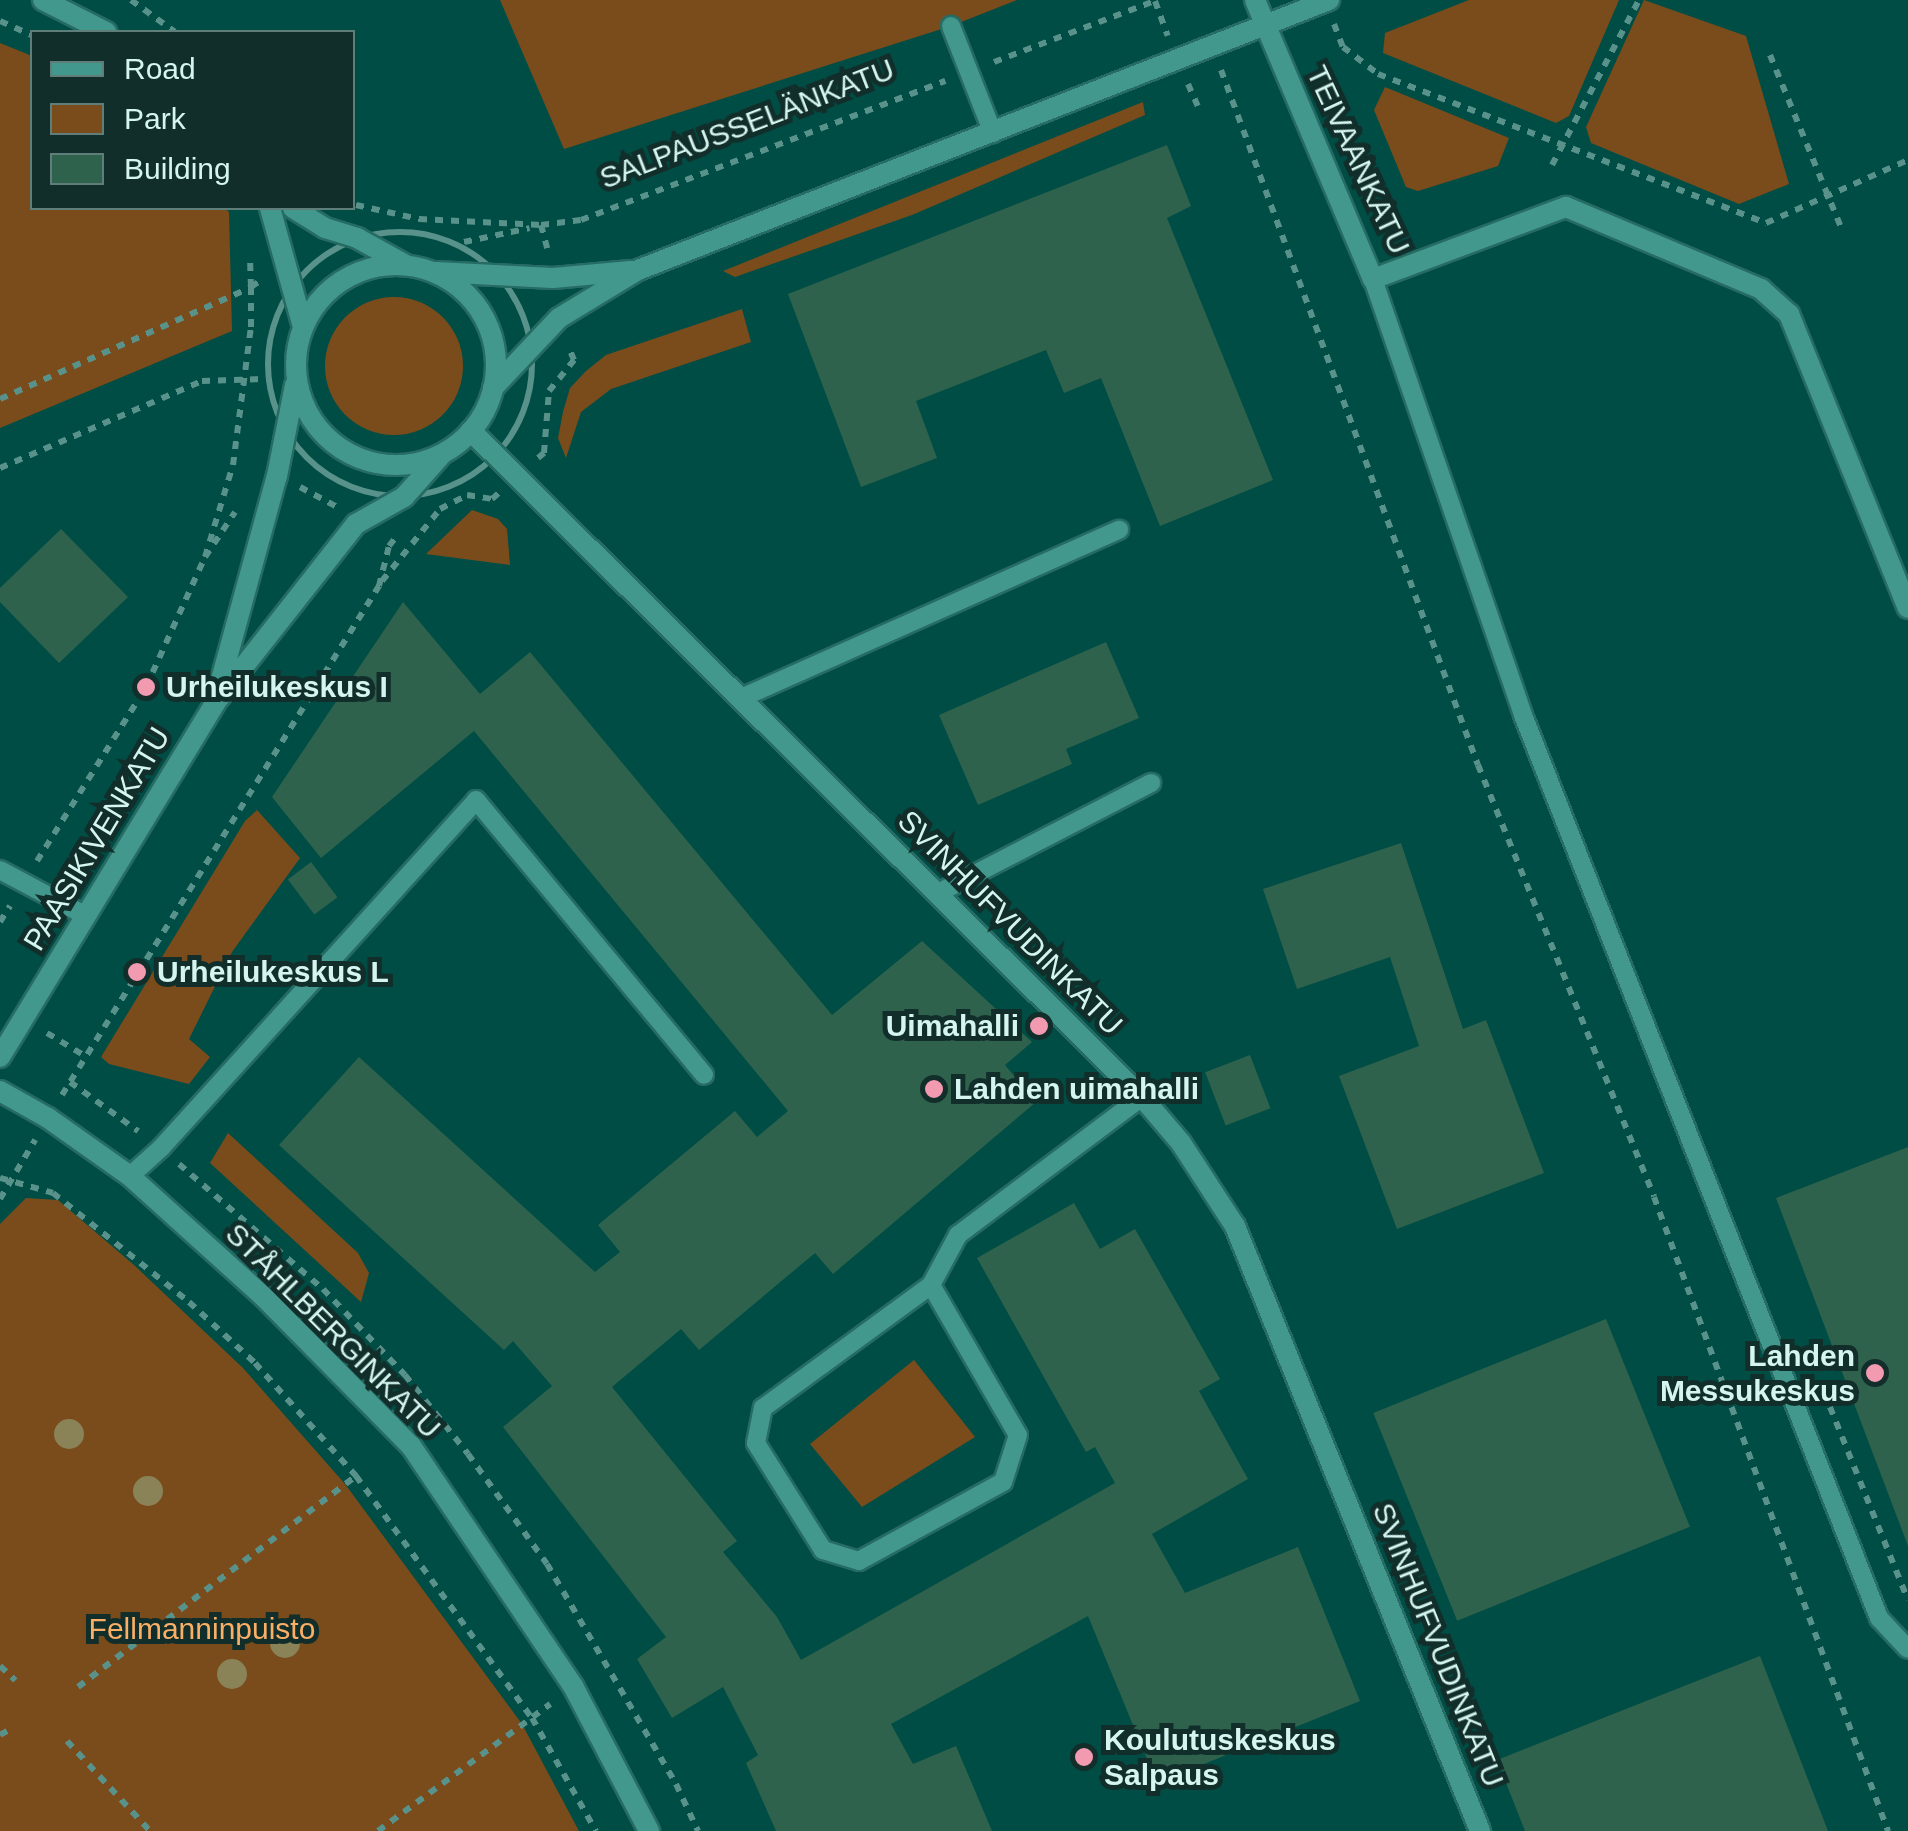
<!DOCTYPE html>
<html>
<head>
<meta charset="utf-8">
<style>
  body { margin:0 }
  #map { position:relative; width:1908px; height:1831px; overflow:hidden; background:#004d45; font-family:Arial,sans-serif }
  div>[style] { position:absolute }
  .green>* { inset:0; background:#7b4c1b }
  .round { border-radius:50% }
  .building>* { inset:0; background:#2e624c; transform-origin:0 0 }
  .path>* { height:6px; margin-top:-3px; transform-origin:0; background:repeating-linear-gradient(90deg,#58928b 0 8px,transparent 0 16px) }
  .path>.ring { margin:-3px; padding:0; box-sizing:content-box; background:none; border:6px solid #58928b; border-radius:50% }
  .roads { filter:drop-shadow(2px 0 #266b64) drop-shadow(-2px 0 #266b64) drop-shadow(0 2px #266b64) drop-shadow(0 -2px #266b64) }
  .service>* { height:18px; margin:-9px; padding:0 9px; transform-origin:9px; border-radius:9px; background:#43988d }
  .minor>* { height:20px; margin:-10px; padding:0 10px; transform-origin:10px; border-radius:10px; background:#43988d }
  .minor>.ring { margin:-10px; padding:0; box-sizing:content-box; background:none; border:20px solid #43988d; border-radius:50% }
  .trees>* { width:30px; height:30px; margin:-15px; border-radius:50%; background:#8a8358 }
  .dots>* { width:28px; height:28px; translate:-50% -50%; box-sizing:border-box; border:5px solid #122e2a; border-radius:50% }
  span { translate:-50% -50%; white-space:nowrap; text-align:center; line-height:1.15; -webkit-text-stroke:10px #122e2a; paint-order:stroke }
  .street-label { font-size:30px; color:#d5f5f0 }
  .poi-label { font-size:30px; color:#d5f5f0; font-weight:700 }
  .left { translate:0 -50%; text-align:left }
  .right { translate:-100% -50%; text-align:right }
  .park-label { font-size:30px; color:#faaf67 }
  .legend { position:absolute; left:30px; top:30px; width:325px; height:180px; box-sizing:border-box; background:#122e2a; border:2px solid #607e79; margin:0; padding:12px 18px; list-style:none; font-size:30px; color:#d5f5f0 }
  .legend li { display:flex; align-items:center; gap:20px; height:50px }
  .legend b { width:50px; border:2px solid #607e79 }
</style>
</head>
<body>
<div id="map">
  <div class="green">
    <div style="clip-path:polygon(500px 0,1017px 0,951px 26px,564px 149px)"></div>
    <div style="clip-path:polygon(1469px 0,1619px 0,1569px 116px,1556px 123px,1383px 53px,1385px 33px)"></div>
    <div style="clip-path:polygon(1644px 0,1746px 36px,1789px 184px,1739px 204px,1591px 143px,1586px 127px)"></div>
    <div style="clip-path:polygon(0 43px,32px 56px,32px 208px,224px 208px,229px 212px,232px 331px,0 428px)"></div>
    <div style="clip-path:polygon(1385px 87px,1509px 138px,1498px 166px,1418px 191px,1406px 187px,1374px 110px)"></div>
    <div style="clip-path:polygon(1143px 102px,1145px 115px,912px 215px,735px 277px,723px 271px)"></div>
    <div class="round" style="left:325px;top:297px;width:138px;height:138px"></div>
    <div style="clip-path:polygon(742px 309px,751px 342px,611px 389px,581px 412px,566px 458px,558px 438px,563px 412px,570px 388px,586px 371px,606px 355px)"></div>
    <div style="clip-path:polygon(472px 510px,498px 519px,507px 529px,510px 565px,426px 554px)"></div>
    <div style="clip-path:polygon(257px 810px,300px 858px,232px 952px,189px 1039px,210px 1057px,189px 1084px,109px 1064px,101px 1057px,245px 821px)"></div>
    <div style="clip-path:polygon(228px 1133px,358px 1253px,369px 1273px,361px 1302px,210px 1163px)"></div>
    <div style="clip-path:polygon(26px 1198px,58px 1200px,134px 1265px,243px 1368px,345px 1484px,522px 1724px,579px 1831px,0 1831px,0 1224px)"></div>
    <div style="clip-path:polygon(914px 1360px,975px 1437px,862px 1507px,810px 1444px)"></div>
  </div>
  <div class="building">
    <div style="clip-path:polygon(1167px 145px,1191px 206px,1167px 218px,1273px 480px,1160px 526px,1101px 378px,1064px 393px,1046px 350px,916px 401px,937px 458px,861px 487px,788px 294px)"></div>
    <div style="clip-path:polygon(61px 529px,128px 597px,59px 663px,0 602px,0 588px)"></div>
    <div style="clip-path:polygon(403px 602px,480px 694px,530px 652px,832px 1015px,922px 941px,1032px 1042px,1005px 1065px,1036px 1102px,833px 1274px,815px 1253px,699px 1350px,681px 1329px,612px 1387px,737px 1541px,723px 1552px,777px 1617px,801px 1660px,1115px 1483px,1095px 1447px,1086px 1452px,977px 1258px,1074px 1203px,1100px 1249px,1135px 1229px,1220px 1379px,1199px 1391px,1248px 1479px,1152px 1534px,1185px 1593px,1298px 1547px,1360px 1701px,1157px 1783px,1088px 1616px,891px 1724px,913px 1764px,956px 1746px,992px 1831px,776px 1831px,746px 1763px,758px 1755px,723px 1687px,672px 1718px,637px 1659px,666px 1637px,503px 1427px,552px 1386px,513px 1341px,504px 1350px,279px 1145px,359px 1057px,595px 1272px,620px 1252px,598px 1225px,735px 1111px,757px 1137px,788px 1111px,474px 731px,321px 858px,272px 797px)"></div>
    <div style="clip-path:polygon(1106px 642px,1139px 718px,1066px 749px,1072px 764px,978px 805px,939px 715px)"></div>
    <div style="clip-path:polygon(1401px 843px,1463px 1029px,1486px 1020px,1544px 1173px,1397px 1229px,1339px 1076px,1419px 1046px,1390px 957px,1297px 989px,1263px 889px)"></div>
    <div style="left:311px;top:862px;width:44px;height:29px;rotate:53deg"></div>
    <div style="left:1250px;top:1055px;width:57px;height:48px;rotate:69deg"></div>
    <div style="clip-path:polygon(1908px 1147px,1908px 1546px,1776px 1198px)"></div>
    <div style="left:1606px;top:1319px;width:224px;height:251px;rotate:68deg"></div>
    <div style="clip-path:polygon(1760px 1656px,1828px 1831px,1525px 1831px,1497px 1760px)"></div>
  </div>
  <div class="path">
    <div style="left:131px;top:0;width:54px;rotate:36deg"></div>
    <div style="left:1155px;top:1px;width:37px;rotate:70deg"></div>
    <div style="left:0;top:21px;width:35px;rotate:24deg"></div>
    <div style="left:1334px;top:24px;width:25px;rotate:69deg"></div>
    <div style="left:1343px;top:47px;width:44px;rotate:37.6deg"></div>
    <div style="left:1378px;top:74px;width:416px;rotate:21deg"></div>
    <div style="left:1766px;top:223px;width:155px;rotate:-23.9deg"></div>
    <div style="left:1770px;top:55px;width:191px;rotate:67.6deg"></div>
    <div style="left:994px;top:62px;width:174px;rotate:-20.8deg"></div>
    <div style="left:1221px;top:70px;width:741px;rotate:69.71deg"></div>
    <div style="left:1478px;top:765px;width:466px;rotate:67.8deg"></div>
    <div style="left:1654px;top:1197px;width:676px;rotate:69.74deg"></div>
    <div style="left:1188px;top:84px;width:24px;rotate:66deg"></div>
    <div style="left:1552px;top:165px;width:184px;rotate:-62.2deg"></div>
    <div style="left:356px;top:205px;width:65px;rotate:12.5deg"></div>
    <div style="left:419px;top:219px;width:122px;rotate:2.8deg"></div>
    <div style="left:541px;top:225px;width:40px;rotate:-7.1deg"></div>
    <div style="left:581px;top:220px;width:390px;rotate:-20.9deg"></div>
    <div style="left:541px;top:225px;width:24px;rotate:75deg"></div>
    <div class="ring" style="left:268px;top:232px;width:258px;height:258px"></div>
    <div style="left:464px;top:242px;width:67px;rotate:-12deg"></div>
    <div style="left:0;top:399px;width:275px;rotate:-24deg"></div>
    <div style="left:251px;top:287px;width:29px;rotate:-92deg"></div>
    <div style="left:538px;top:458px;width:8px;rotate:-40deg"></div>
    <div style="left:544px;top:453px;width:62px;rotate:-85.4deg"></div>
    <div style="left:549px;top:391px;width:40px;rotate:-51deg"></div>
    <div style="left:574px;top:360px;width:13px;rotate:-113deg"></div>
    <div style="left:0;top:468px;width:220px;rotate:-23.3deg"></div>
    <div style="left:202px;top:381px;width:65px;rotate:-1.8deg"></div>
    <div style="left:300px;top:487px;width:42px;rotate:28.4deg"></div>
    <div style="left:205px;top:557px;width:96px;rotate:-73.1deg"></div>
    <div style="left:233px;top:465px;width:139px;rotate:-82.6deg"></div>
    <div style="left:251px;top:327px;width:40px;rotate:-90deg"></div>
    <div style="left:251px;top:287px;width:11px;rotate:-34deg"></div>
    <div style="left:382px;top:581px;width:92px;rotate:-51.1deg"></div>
    <div style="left:440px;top:509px;width:30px;rotate:-27deg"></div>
    <div style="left:467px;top:495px;width:25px;rotate:9deg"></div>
    <div style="left:492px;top:499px;width:9px;rotate:-41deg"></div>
    <div style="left:37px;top:861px;width:205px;rotate:-57.9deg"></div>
    <div style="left:146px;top:687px;width:143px;rotate:-65.6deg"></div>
    <div style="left:205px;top:557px;width:54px;rotate:-56.3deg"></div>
    <div style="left:0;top:922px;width:19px;rotate:-58deg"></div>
    <div style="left:47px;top:1033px;width:44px;rotate:31.2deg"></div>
    <div style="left:70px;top:1082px;width:84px;rotate:35.8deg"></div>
    <div style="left:62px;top:1095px;width:600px;rotate:-58.09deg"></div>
    <div style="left:379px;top:586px;width:41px;rotate:-76deg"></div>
    <div style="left:389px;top:546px;width:11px;rotate:-52deg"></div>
    <div style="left:179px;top:1164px;width:191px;rotate:41deg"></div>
    <div style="left:323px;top:1289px;width:119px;rotate:46.4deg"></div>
    <div style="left:405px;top:1375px;width:101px;rotate:51.4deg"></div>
    <div style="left:468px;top:1454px;width:135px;rotate:54.3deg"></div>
    <div style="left:547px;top:1564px;width:255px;rotate:59.6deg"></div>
    <div style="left:676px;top:1784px;width:52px;rotate:64.9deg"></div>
    <div style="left:0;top:1178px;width:55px;rotate:15.8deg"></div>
    <div style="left:53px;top:1193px;width:174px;rotate:38.7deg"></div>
    <div style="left:189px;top:1302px;width:90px;rotate:42.7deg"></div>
    <div style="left:255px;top:1363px;width:152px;rotate:48.2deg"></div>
    <div style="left:356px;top:1476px;width:299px;rotate:54deg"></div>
    <div style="left:532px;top:1718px;width:130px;rotate:60.5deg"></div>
    <div style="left:0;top:1199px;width:69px;rotate:-59.3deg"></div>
    <div style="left:1830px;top:1407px;width:208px;rotate:68deg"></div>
    <div style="left:0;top:1666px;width:21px;rotate:43deg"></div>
    <div style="left:78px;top:1687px;width:349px;rotate:-37.2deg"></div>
    <div style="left:0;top:1735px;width:10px;rotate:-29deg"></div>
    <div style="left:67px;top:1741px;width:122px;rotate:47.3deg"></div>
    <div style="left:378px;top:1831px;width:214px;rotate:-36.4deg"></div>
  </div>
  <div class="roads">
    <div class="service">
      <div style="left:951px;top:26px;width:115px;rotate:68.6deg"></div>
      <div style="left:1373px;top:279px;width:461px;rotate:71deg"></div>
      <div style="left:1523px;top:715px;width:971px;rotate:68.48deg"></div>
      <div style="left:1879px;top:1618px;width:42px;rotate:46.9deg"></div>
      <div style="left:741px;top:698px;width:414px;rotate:-24deg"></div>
      <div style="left:0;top:870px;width:98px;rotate:28.1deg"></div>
      <div style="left:938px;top:893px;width:240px;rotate:-27.3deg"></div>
      <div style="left:130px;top:1176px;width:42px;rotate:-42.1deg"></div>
      <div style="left:161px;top:1148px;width:469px;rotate:-47.8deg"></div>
      <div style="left:476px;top:800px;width:357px;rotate:50.3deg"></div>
      <div style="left:931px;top:1285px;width:173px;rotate:59.9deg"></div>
      <div style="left:1018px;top:1435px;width:49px;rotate:107.7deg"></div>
      <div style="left:1003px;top:1482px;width:164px;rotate:151.3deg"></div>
      <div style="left:859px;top:1561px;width:38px;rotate:-163deg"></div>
      <div style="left:823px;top:1550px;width:126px;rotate:-122.1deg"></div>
      <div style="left:756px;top:1443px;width:36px;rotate:-79deg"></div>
      <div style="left:763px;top:1408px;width:208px;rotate:-36.2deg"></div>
      <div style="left:931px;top:1285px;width:57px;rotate:-61.6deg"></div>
      <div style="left:958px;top:1235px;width:230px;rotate:-36.9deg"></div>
    </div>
    <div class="minor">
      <div style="left:43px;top:0;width:71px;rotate:26.9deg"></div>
      <div style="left:1255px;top:0;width:303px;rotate:67.1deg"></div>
      <div style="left:1373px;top:279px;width:206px;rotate:-20.5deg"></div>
      <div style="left:1566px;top:207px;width:212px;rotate:22.8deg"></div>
      <div style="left:1761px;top:289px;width:38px;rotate:42deg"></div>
      <div style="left:1789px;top:314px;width:317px;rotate:68deg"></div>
      <div style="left:270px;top:208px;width:123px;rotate:74.5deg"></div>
      <div style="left:293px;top:208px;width:38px;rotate:32deg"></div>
      <div style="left:325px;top:228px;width:34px;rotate:17deg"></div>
      <div style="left:357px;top:238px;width:56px;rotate:28.9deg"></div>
      <div class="ring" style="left:296px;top:265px;width:180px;height:180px"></div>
      <div style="left:436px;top:272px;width:117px;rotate:2.9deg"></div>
      <div style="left:553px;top:278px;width:78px;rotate:-5.1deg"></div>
      <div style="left:493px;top:388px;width:96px;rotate:-46.7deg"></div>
      <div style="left:559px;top:318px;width:92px;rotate:-31.3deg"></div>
      <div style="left:638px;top:270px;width:742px;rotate:-21.34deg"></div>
      <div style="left:471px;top:431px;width:945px;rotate:44.79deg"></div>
      <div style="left:1142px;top:1097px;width:60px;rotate:49.7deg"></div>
      <div style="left:1181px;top:1143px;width:99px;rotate:57deg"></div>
      <div style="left:1235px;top:1226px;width:653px;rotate:67.95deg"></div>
      <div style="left:218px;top:691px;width:223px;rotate:-74.7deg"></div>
      <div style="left:277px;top:476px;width:93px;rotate:-78.8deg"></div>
      <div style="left:0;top:1057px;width:414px;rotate:-58.7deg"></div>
      <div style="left:215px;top:703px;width:228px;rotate:-51.8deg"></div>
      <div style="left:356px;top:524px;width:55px;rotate:-29.4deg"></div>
      <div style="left:404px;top:497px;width:57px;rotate:-48.5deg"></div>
      <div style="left:0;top:1091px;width:55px;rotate:29.4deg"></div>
      <div style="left:48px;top:1118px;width:100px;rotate:35.3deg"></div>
      <div style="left:130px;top:1176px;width:181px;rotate:42.1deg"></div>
      <div style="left:264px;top:1297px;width:209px;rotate:45.4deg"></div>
      <div style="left:411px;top:1446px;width:290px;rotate:56deg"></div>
      <div style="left:573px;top:1686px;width:164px;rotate:62.3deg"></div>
    </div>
  </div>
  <div class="trees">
    <div style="left:69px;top:1434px"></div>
    <div style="left:148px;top:1491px"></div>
    <div style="left:285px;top:1643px"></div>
    <div style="left:232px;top:1674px"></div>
  </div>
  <div class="dots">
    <div style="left:146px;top:687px;background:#f29ab0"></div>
    <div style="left:137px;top:972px;background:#f29ab0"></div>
    <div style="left:1039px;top:1026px;background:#f29ab0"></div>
    <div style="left:934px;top:1089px;background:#f29ab0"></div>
    <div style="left:1875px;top:1373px;background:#f29ab0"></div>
    <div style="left:1084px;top:1757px;background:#f29ab0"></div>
  </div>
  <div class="street-label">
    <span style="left:747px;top:124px;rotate:-21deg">SALPAUSSELÄNKATU</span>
    <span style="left:1358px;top:160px;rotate:65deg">TEIVAANKATU</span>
    <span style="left:97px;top:839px;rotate:-59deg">PAASIKIVENKATU</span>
    <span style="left:1010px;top:923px;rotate:45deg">SVINHUFVUDINKATU</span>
    <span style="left:333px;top:1331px;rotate:45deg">STÅHLBERGINKATU</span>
    <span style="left:1438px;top:1645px;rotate:68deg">SVINHUFVUDINKATU</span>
  </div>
  <div class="poi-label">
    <span class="left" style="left:166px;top:687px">Urheilukeskus I</span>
    <span class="left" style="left:157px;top:972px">Urheilukeskus L</span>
    <span class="right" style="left:1019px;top:1026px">Uimahalli</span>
    <span class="left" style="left:954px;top:1089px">Lahden uimahalli</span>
    <span class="right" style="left:1855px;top:1373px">Lahden<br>Messukeskus</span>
    <span class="left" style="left:1104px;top:1757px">Koulutuskeskus<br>Salpaus</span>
  </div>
  <div class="park-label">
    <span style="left:202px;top:1629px">Fellmanninpuisto</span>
  </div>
  <ul class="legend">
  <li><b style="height:12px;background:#43988d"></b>Road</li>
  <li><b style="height:28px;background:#7b4c1b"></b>Park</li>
  <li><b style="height:28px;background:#2e624c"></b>Building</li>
  </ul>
</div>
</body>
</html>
